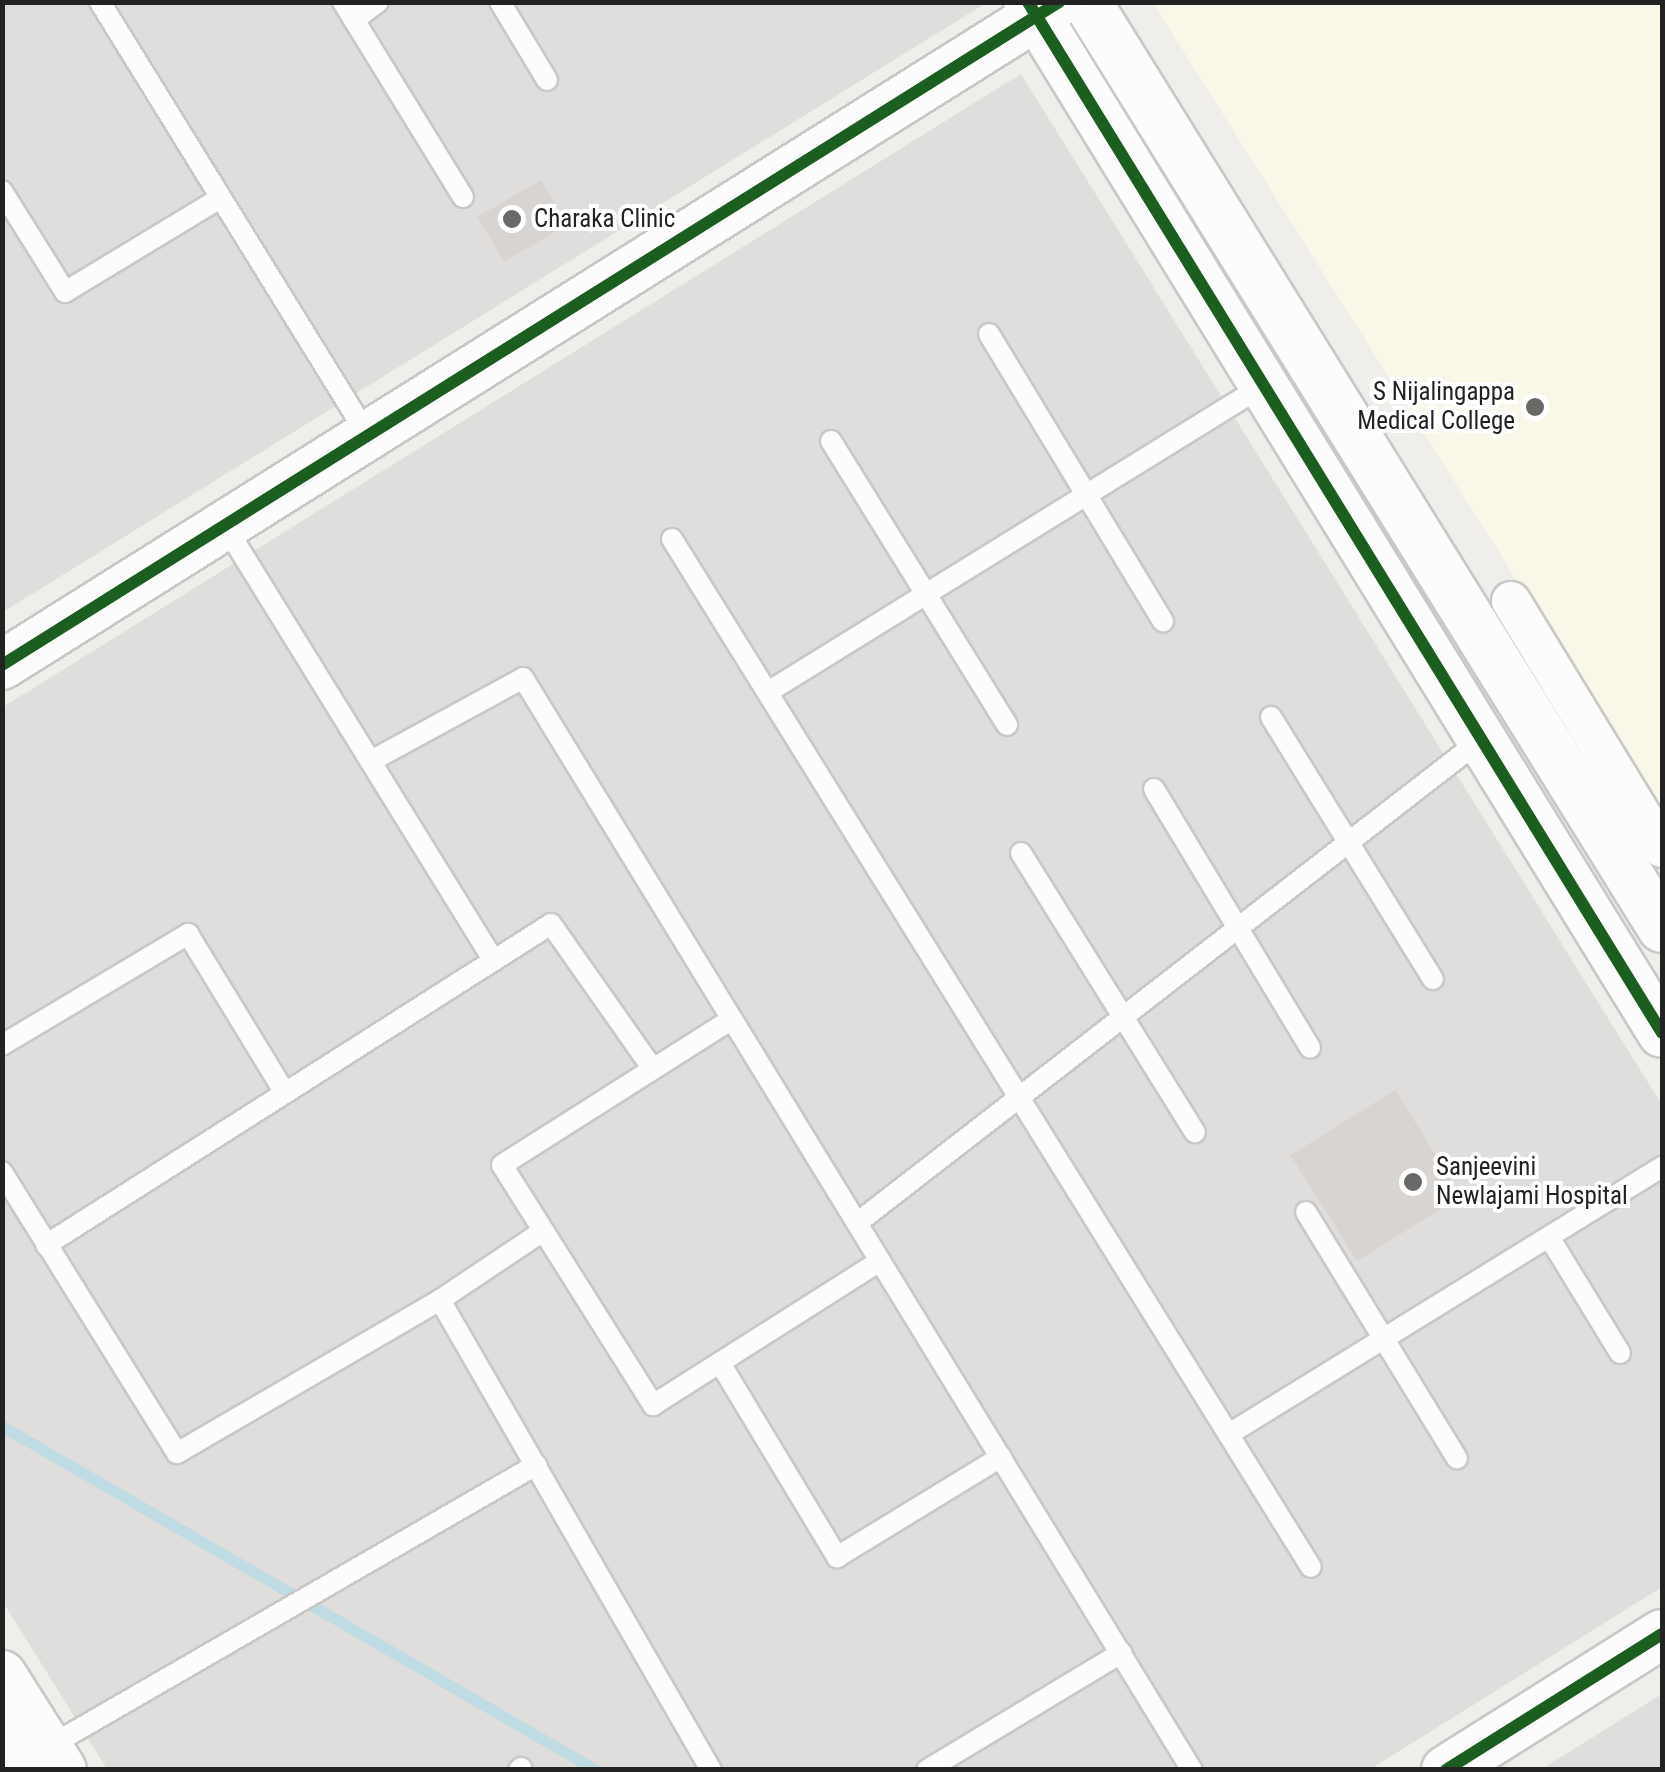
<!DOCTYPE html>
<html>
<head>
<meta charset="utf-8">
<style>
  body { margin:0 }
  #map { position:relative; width:1665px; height:1772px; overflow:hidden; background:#f0eeeb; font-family:"Roboto Condensed",sans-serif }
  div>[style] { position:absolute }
  .residential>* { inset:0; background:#dfdedc }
  .education>* { inset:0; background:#f8f7e8 }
  .stream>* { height:11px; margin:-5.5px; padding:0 5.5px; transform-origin:5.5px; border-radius:5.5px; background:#bfdbe3 }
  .building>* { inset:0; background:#d7d4d2; transform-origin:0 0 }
  .roads { filter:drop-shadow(2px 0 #c9c8c7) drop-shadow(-2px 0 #c9c8c7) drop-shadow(0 2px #c9c8c7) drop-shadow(0 -2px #c9c8c7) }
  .service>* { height:20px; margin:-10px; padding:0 10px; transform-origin:10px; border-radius:10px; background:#fdfcfc }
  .minor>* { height:38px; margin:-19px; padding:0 19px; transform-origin:19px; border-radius:19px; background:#fdfcfc }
  .tertiary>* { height:48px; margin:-24px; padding:0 24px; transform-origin:24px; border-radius:24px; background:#fdfcfc }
  .cycleway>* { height:12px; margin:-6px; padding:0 6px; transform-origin:6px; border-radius:6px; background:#1b5e20 }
  .dots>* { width:28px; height:28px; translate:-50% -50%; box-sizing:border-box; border:5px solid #fff; border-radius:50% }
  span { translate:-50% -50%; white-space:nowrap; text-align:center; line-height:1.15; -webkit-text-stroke:8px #fff; paint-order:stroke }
  .poi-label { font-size:25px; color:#222 }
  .left { translate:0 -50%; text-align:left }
  .right { translate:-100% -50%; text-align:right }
  .frame { position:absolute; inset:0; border:5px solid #222; pointer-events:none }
</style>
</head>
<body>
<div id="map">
  <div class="residential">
    <div style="clip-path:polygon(3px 3px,986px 3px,3px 612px)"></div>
    <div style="clip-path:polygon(1021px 74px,1662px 1105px,1662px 1587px,1369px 1770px,107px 1769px,3px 1602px,3px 707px)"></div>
    <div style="clip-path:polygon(1662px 1694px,1662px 1769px,1542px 1769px)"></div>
  </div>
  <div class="education">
    <div style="clip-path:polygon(1153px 3px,1662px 3px,1662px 811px)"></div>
  </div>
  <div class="stream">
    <div style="left:2px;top:1426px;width:686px;rotate:30.08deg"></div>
  </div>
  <div class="building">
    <div style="left:541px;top:180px;width:52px;height:73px;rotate:60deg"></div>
    <div style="left:1395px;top:1090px;width:125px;height:123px;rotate:58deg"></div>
  </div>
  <div class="roads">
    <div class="service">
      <div style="left:100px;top:2px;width:510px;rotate:58.3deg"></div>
      <div style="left:343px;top:2px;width:229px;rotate:58.4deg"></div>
      <div style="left:500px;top:2px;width:91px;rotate:58.9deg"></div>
      <div style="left:354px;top:20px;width:30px;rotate:-37deg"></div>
      <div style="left:2px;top:191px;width:119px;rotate:58deg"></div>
      <div style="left:65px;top:292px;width:181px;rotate:-31.2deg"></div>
      <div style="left:989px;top:334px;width:336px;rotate:58.8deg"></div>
      <div style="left:831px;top:441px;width:334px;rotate:58.2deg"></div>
      <div style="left:225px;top:526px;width:511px;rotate:58.27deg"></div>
      <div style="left:672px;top:539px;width:1210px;rotate:58.14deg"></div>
      <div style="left:768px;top:692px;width:583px;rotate:-31.76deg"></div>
      <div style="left:1271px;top:717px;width:308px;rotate:58.3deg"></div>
      <div style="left:371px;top:761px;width:173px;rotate:-28.6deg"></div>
      <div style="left:523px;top:678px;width:1281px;rotate:58.51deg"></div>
      <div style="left:1154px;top:789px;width:302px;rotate:58.9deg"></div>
      <div style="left:1021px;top:853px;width:329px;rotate:58.1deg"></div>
      <div style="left:732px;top:1019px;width:272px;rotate:147.6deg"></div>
      <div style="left:502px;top:1165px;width:284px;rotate:57.8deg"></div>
      <div style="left:653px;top:1405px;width:269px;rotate:-32.4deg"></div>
      <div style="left:2px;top:1045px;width:217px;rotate:-30.8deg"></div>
      <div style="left:188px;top:934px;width:186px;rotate:58.6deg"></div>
      <div style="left:2px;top:1172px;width:331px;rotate:58.1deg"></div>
      <div style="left:177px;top:1453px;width:304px;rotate:-30.2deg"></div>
      <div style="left:440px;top:1300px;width:124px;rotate:-33.8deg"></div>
      <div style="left:1306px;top:1212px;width:289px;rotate:58.5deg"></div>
      <div style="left:857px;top:1223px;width:790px;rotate:-37.75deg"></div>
      <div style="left:1549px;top:1237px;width:136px;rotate:58.5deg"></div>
      <div style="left:46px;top:1245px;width:598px;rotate:-32.44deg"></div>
      <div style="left:551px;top:924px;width:177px;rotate:54.9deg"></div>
      <div style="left:440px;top:1300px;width:543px;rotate:60.03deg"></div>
      <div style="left:720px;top:1363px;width:227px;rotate:58.9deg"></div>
      <div style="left:837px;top:1557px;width:192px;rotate:-31.4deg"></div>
      <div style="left:1229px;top:1434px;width:509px;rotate:-31.66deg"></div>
      <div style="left:48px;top:1747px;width:564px;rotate:-30.02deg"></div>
      <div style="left:519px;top:1770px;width:3px;rotate:-45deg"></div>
      <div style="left:927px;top:1770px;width:227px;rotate:-31.1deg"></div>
    </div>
    <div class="minor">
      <div style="left:1511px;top:601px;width:289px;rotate:58.6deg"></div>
    </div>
    <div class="tertiary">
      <div style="left:1028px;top:2px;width:1210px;rotate:58.41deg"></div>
      <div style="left:1087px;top:2px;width:1090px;rotate:58.16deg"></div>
      <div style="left:2px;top:665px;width:1248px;rotate:-32.1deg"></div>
      <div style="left:2px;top:1675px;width:112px;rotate:57.7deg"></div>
      <div style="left:2px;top:1745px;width:30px;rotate:57deg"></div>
      <div style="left:1446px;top:1770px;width:255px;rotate:-32.2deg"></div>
    </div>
  </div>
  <div class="cycleway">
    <div style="left:1028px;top:2px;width:1210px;rotate:58.41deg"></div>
    <div style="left:2px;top:665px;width:1248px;rotate:-32.1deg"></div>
    <div style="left:1446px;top:1770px;width:255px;rotate:-32.2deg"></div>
  </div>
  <div class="dots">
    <div style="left:512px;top:219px;background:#6a6968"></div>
    <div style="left:1535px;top:407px;background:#6a6968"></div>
    <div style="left:1413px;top:1182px;background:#6a6968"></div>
  </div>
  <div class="poi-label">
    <span class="left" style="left:534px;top:219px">Charaka Clinic</span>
    <span class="right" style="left:1515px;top:407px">S Nijalingappa<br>Medical College</span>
    <span class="left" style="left:1436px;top:1182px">Sanjeevini<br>Newlajami Hospital</span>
  </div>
  <div class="frame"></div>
</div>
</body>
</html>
